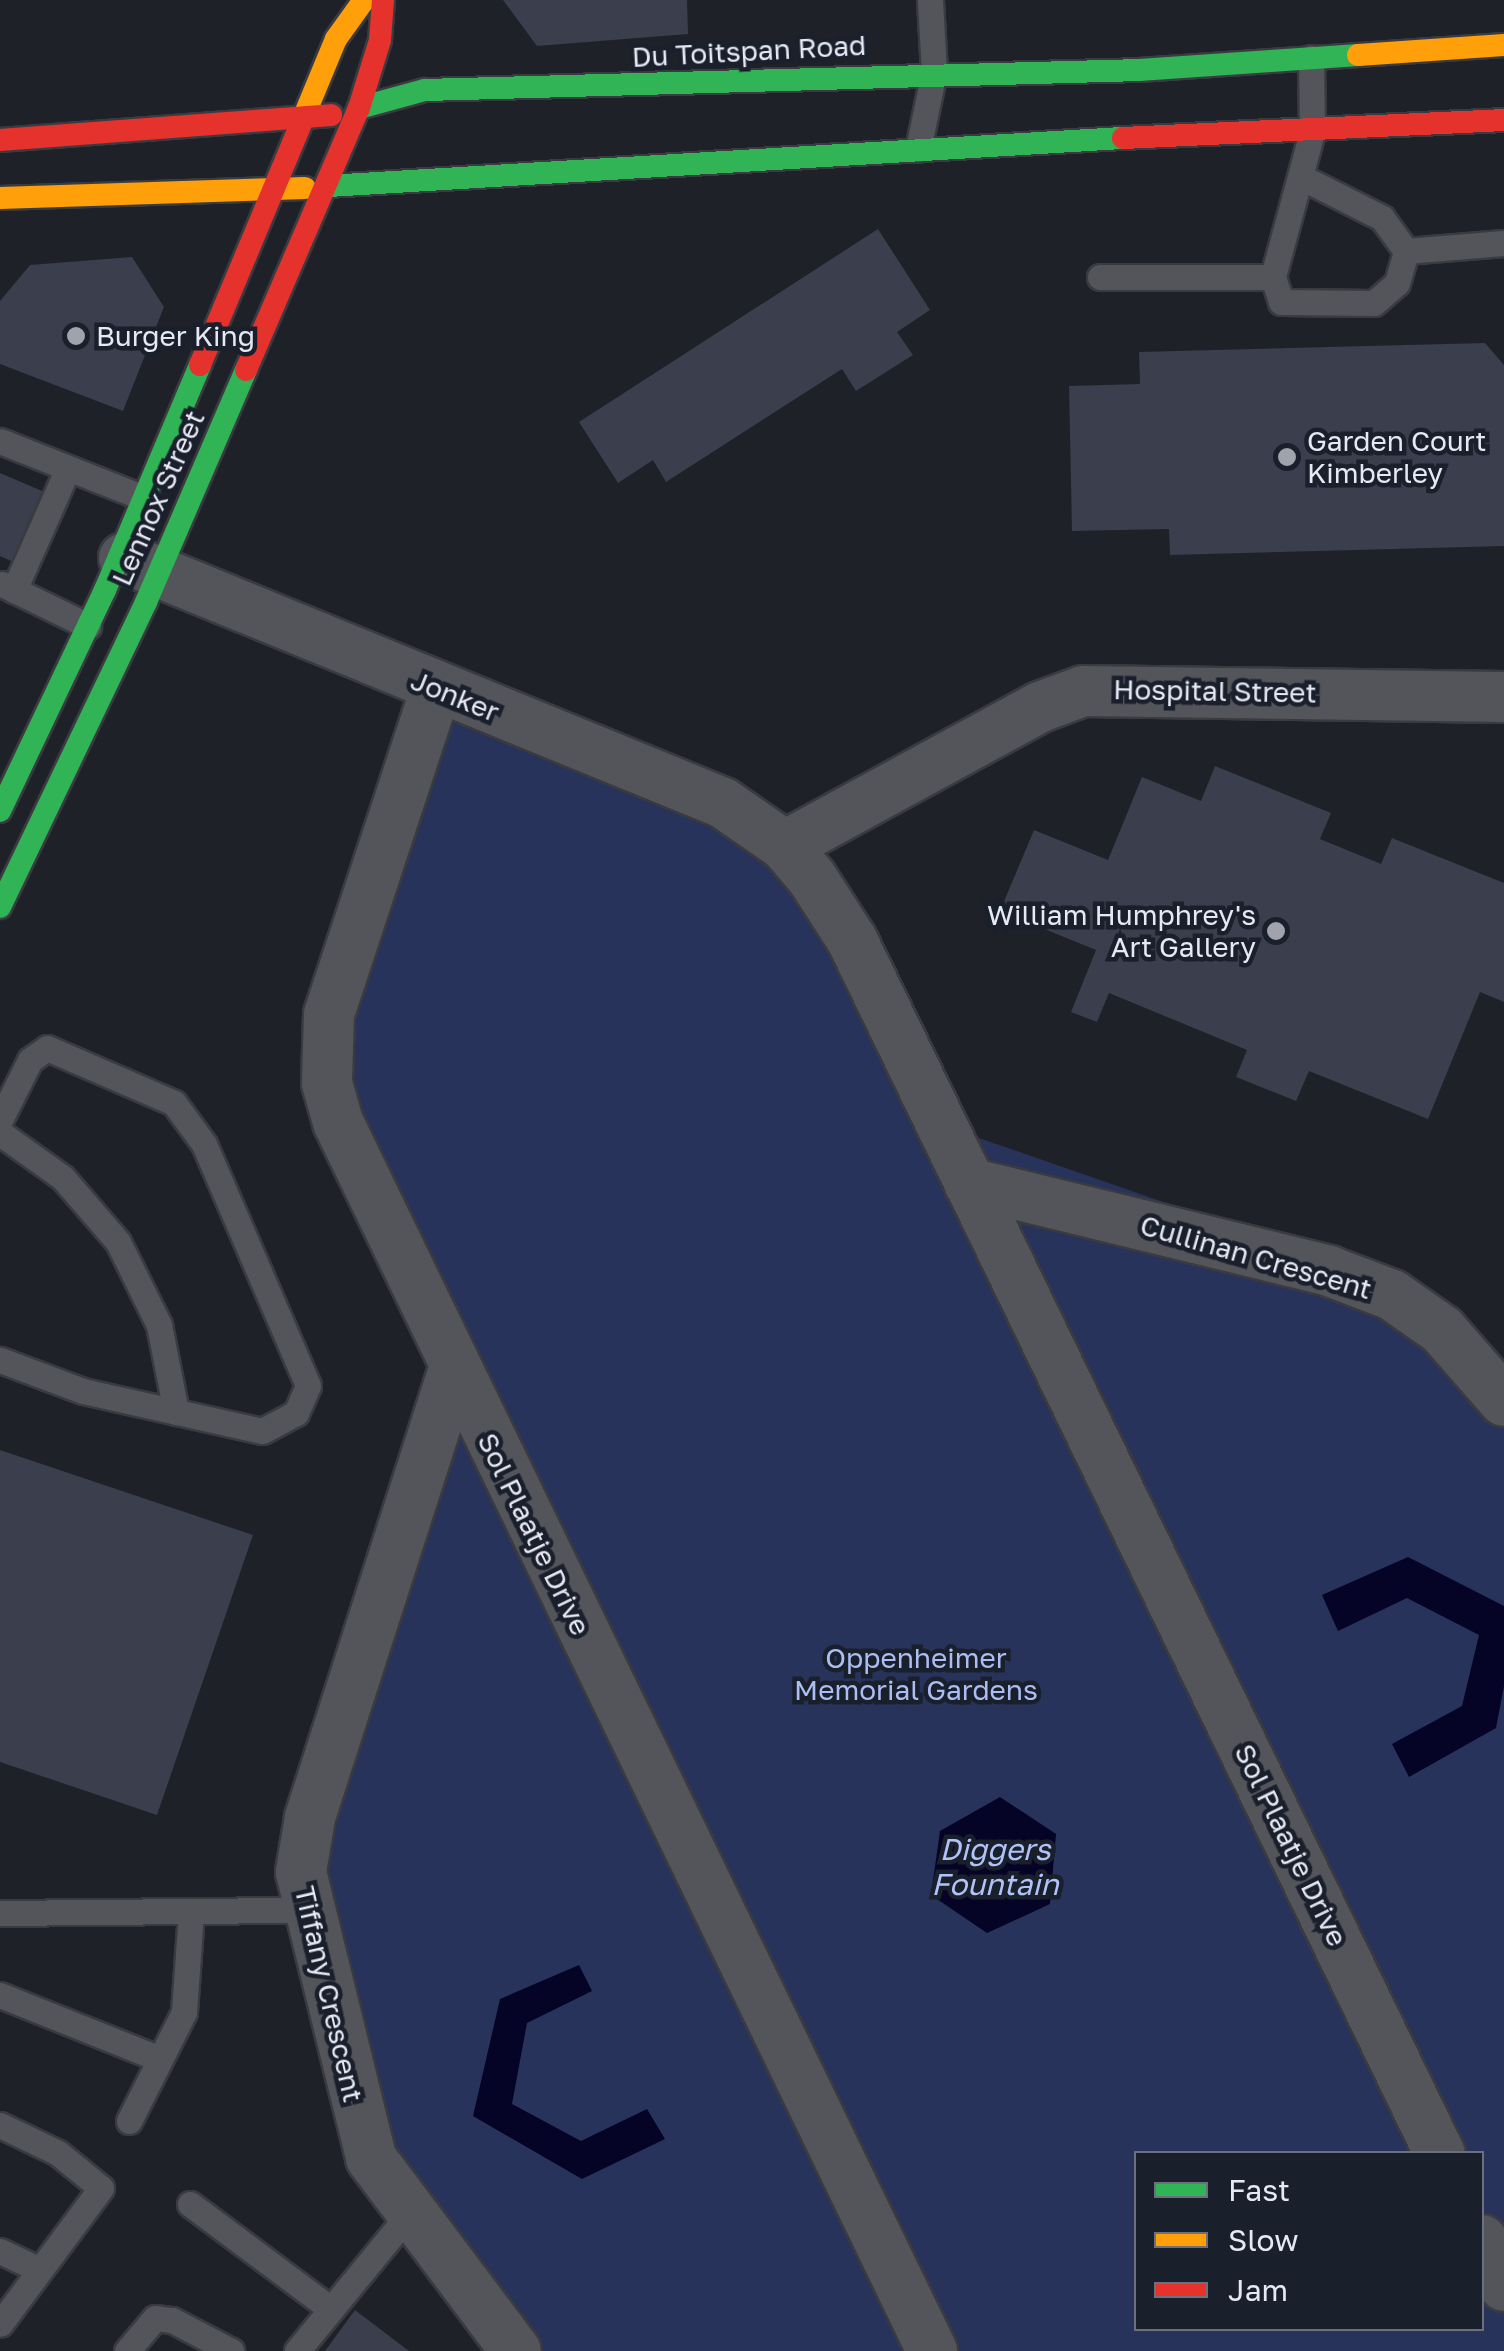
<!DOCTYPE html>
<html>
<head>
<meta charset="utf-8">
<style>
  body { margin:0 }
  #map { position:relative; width:1504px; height:2351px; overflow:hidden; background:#1e2128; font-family:"Golos Text",sans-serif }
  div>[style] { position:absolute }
  .green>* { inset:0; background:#28335b }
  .water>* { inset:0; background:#050326 }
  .building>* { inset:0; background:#3a3e4d }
  .roads { filter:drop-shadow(2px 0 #3a3b41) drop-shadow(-2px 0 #3a3b41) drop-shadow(0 2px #3a3b41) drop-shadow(0 -2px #3a3b41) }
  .lane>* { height:25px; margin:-12.5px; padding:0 12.5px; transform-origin:12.5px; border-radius:12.5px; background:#53555a }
  .street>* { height:50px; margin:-25px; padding:0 25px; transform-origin:25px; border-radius:25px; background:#53555a }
  .fast>* { height:22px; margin:-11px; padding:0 11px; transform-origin:11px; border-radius:11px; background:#30b455 }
  .slow>* { height:22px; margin:-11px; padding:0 11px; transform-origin:11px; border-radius:11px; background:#ff9f0a }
  .jam>* { height:22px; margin:-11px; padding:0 11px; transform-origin:11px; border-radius:11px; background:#e5322d }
  .dots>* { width:28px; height:28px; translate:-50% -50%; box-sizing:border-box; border:5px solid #1a1f2c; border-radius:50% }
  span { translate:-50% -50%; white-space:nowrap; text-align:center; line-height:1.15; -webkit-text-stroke:9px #1a1f2c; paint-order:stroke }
  .street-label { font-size:28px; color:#e6e9f3 }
  .poi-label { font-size:28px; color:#e6e9f3 }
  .left { translate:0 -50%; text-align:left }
  .right { translate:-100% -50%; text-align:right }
  .park-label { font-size:28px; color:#acbdf3 }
  .water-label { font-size:30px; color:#b0c2f8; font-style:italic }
  .legend { position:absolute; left:1134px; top:2151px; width:350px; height:180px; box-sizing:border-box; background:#1a1f2c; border:2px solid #6c707c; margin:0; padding:12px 18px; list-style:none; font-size:30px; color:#e6e9f3 }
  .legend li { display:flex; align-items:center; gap:20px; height:50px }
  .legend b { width:50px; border:2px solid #6c707c }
</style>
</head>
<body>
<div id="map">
  <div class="green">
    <div style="clip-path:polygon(evenodd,453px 678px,786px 819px,831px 858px,870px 922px,956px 1130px,1428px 1294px,1504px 1387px,1504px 2351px,531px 2351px,381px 2158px,314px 1821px,456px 1347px,323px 1061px,453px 678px,1136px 2154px,1482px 2154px,1482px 2328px,1136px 2328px,1136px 2154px)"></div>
  </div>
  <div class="water">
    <div style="clip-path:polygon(1408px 1557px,1504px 1606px,1504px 1686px,1496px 1728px,1409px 1777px,1392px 1744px,1462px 1706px,1479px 1635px,1407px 1598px,1338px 1631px,1322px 1595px)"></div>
    <div style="clip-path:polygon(1000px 1797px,1056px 1834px,1050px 1904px,987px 1933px,931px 1895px,940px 1831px)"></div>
    <div style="clip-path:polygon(579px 1965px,592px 1991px,527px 2023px,512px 2104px,581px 2141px,647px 2109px,665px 2139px,582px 2179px,473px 2116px,500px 1999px)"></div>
  </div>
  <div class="building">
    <div style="clip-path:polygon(503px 0,687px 0,688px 34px,537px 46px)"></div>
    <div style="clip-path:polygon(878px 229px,930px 310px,897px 332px,913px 355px,856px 391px,842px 369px,666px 482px,653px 460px,618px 483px,579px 422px)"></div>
    <div style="clip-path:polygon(132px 257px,164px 307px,123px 411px,0 364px,0 301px,30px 265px)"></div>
    <div style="clip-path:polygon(1485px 343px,1504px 365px,1504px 546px,1170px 555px,1169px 529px,1072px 531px,1069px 386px,1140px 384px,1139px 352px)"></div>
    <div style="clip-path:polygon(0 473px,70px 503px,38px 573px,0 556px)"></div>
    <div style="clip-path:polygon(1215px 766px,1331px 813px,1320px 839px,1381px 864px,1392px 838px,1504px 883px,1504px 1002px,1480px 992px,1428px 1119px,1309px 1071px,1296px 1101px,1236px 1077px,1247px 1050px,1109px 993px,1097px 1022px,1071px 1012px,1096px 950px,1000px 911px,1034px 830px,1108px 860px,1142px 777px,1201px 801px)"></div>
    <div style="clip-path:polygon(0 1450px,253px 1535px,157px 1815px,0 1762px)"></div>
    <div style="clip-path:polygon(355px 2310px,409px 2351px,325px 2351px)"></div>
  </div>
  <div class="roads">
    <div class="lane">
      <div style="left:1311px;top:58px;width:74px;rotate:89.2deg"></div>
      <div style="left:1312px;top:132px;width:150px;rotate:105.1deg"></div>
      <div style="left:1273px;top:277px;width:26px;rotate:72deg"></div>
      <div style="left:1281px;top:302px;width:93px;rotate:0.6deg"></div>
      <div style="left:1374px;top:303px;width:30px;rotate:-41deg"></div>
      <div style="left:1397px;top:283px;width:33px;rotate:-74deg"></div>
      <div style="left:1406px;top:251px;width:98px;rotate:-4.7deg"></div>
      <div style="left:918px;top:149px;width:79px;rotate:-78.3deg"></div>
      <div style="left:934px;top:72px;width:72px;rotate:-93.2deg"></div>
      <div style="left:1301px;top:177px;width:91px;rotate:26.8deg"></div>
      <div style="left:1382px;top:218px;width:41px;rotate:54deg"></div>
      <div style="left:1100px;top:277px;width:173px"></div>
      <div style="left:0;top:441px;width:155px;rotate:21.6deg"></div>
      <div style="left:2px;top:584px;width:96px;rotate:26deg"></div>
      <div style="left:14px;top:590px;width:133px;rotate:-66.1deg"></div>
      <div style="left:0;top:1120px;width:67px;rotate:-63.4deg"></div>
      <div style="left:30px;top:1060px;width:21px;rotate:-35deg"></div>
      <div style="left:47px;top:1048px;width:138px;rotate:23.4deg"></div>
      <div style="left:174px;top:1103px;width:51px;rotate:53.8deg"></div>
      <div style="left:204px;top:1144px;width:263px;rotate:66.7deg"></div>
      <div style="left:308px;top:1386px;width:30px;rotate:114deg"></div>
      <div style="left:296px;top:1413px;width:38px;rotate:152deg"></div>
      <div style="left:262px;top:1431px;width:183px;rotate:-167.4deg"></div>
      <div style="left:83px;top:1391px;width:89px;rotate:-159.5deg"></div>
      <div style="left:0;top:1133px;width:77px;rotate:35.5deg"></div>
      <div style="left:63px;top:1178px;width:84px;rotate:49.3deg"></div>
      <div style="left:118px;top:1242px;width:93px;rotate:63.7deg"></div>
      <div style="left:159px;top:1325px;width:89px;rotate:78.9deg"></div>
      <div style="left:0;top:1913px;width:307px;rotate:-0.6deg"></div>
      <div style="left:0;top:1995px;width:172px;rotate:21.8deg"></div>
      <div style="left:129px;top:2121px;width:122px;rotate:-63.2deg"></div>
      <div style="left:184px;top:2012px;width:101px;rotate:-86deg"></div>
      <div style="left:0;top:2125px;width:64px;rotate:25.8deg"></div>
      <div style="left:58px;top:2153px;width:55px;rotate:39.1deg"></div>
      <div style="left:101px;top:2188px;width:169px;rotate:126.6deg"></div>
      <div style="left:190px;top:2204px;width:176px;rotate:36.7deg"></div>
      <div style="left:0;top:2251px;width:44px;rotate:25.4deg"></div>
      <div style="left:127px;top:2351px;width:43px;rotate:-49.7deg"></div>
      <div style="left:155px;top:2318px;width:17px;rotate:7deg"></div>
      <div style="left:172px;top:2320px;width:67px;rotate:27.7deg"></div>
      <div style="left:297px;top:2351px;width:177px;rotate:-50.7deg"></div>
    </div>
    <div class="street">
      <div style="left:124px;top:558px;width:647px;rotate:22.25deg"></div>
      <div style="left:723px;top:803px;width:75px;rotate:34.7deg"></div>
      <div style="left:785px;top:846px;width:42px;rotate:49.8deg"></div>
      <div style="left:812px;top:878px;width:74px;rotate:57.2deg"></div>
      <div style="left:852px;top:940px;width:1349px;rotate:64.16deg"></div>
      <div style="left:436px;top:689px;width:342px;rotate:108.2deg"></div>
      <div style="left:329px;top:1014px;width:69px;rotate:91.7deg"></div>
      <div style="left:327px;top:1083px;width:41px;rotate:74.2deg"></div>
      <div style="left:338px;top:1122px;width:1365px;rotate:64.2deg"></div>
      <div style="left:785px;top:846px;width:290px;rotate:-28.6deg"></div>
      <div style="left:1040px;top:707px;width:46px;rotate:-20.4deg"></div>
      <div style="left:1083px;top:691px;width:421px;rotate:0.8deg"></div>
      <div style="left:969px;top:1183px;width:371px;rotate:13.7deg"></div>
      <div style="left:1329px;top:1271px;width:67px;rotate:20.9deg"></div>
      <div style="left:1392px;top:1295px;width:61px;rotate:35deg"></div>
      <div style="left:1442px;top:1330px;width:94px;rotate:48.9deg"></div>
      <div style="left:454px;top:1369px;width:472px;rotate:107.8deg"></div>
      <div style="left:310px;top:1818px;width:55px;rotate:99.5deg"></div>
      <div style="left:301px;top:1872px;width:294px;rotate:76.2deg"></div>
      <div style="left:371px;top:2158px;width:241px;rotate:53.1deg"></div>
      <div style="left:1482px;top:2240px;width:51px;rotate:64.4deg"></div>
    </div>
    <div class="fast">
      <div style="left:359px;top:108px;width:68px;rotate:-15.3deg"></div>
      <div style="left:425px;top:90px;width:714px;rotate:-1.6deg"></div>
      <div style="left:1139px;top:70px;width:220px;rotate:-3.9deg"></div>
      <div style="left:328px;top:186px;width:796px;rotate:-3.46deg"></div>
      <div style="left:0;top:811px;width:245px;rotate:-64.6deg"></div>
      <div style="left:105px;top:590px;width:244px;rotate:-67.1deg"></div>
      <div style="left:0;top:907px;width:338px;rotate:-64.4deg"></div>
      <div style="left:146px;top:602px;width:253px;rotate:-66.7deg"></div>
    </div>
    <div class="slow">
      <div style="left:1358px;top:55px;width:146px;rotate:-3.9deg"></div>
      <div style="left:302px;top:121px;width:89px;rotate:-67.5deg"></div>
      <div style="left:336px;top:39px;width:48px;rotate:-54.3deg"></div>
      <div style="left:0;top:198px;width:305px;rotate:-1.9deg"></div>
    </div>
    <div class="jam">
      <div style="left:359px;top:108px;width:71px;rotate:-72.8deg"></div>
      <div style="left:380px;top:40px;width:40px;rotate:-85.7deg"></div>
      <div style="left:1123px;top:138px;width:381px;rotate:-2.7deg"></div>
      <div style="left:0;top:140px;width:332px;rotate:-4.3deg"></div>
      <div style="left:200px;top:365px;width:264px;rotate:-67.3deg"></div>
      <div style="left:246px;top:370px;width:285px;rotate:-66.7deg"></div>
    </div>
  </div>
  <div class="dots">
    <div style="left:76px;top:336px;background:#a0a3ac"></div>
    <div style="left:1287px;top:457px;background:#a0a3ac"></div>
    <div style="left:1276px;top:931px;background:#a0a3ac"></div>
  </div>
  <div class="street-label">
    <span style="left:749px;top:51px;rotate:-3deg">Du Toitspan Road</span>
    <span style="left:158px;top:498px;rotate:-66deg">Lennox Street</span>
    <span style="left:1215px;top:691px;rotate:1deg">Hospital Street</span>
    <span style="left:455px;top:696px;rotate:22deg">Jonker</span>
    <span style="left:1256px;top:1257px;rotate:16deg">Cullinan Crescent</span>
    <span style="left:534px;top:1534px;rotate:64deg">Sol Plaatje Drive</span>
    <span style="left:1291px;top:1845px;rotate:64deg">Sol Plaatje Drive</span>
    <span style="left:329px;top:1994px;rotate:77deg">Tiffany Crescent</span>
  </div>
  <div class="poi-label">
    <span class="left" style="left:96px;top:336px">Burger King</span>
    <span class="left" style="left:1307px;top:457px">Garden Court<br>Kimberley</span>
    <span class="right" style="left:1256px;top:931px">William Humphrey's<br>Art Gallery</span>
  </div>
  <div class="park-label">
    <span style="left:916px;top:1674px">Oppenheimer<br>Memorial Gardens</span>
  </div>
  <div class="water-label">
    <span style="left:995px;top:1866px">Diggers<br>Fountain</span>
  </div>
  <ul class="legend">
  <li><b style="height:12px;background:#30b455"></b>Fast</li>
  <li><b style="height:12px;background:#ff9f0a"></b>Slow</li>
  <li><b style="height:12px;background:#e5322d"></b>Jam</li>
  </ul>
</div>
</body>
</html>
